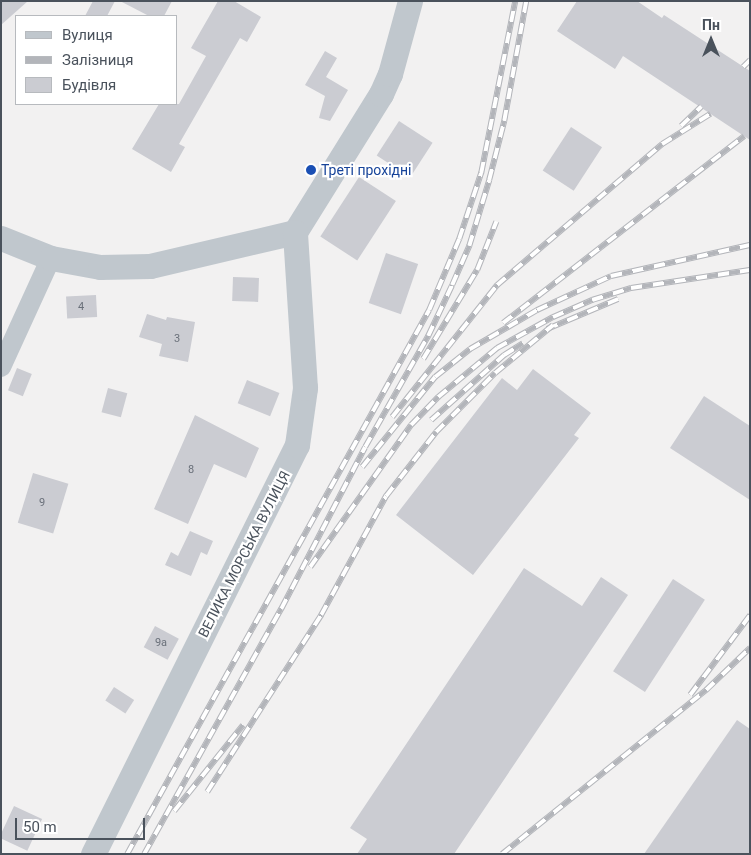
<!DOCTYPE html>
<html>
<head>
<meta charset="utf-8">
<style>
  body { margin:0 }
  #map { position:relative; width:751px; height:855px; overflow:hidden; background:#f2f1f1; font-family:Roboto,sans-serif }
  div>[style] { position:absolute }
  .building>* { inset:0; background:#cbccd2; transform-origin:0 0 }
  .minor>* { height:20px; margin:-10px; padding:0 10px; transform-origin:10px; border-radius:10px; background:#c0c7cd }
  .tertiary>* { height:25px; margin:-12.5px; padding:0 12.5px; transform-origin:12.5px; border-radius:12.5px; background:#c0c7cd }
  .rail>* { height:5.5px; margin-top:-2.75px; transform-origin:0; background:repeating-linear-gradient(90deg,#fff 0 11px,#b3b5ba 0 22px); box-sizing:border-box; border-block:1px solid #b3b5ba }
  .dots>* { width:14px; height:14px; translate:-50% -50%; box-sizing:border-box; border:2px solid #fff; border-radius:50% }
  span { translate:-50% -50%; white-space:nowrap; text-align:center; line-height:1.15; -webkit-text-stroke:4.5px #fff; paint-order:stroke }
  .number-label { font-size:11px; color:#6a707a }
  .number-label span { -webkit-text-stroke-width:0 }
  .transit-label { font-size:14px; color:#164399 }
  .left { translate:0 -50%; text-align:left }
  .street-label { font-size:14px; color:#4a525c }
  .frame { position:absolute; inset:0; border:2px solid #4a525c; pointer-events:none }
  .legend { position:absolute; left:15px; top:15px; width:162px; height:90px; box-sizing:border-box; background:#fff; border:1px solid #b7babe; margin:0; padding:6px 9px; list-style:none; font-size:15px; color:#4a525c }
  .legend li { display:flex; align-items:center; gap:10px; height:25px }
  .legend b { width:25px; border:1px solid #b7babe }
  .north { position:absolute; left:686px; top:15px; width:50px; height:50px; -webkit-text-stroke:4px #fff; paint-order:stroke; rotate:0deg; font-size:14px; font-weight:700; line-height:20px; text-align:center; color:#4a525c }
  .north::after { content:''; display:block; margin:auto; width:18px; height:22px; background:#4a525c; clip-path:polygon(50% 0,100% 100%,50% 72%,0 100%) }
  .scale { position:absolute; left:15px; top:818px; width:130px; height:22px; box-sizing:border-box; border:2px solid #4a525c; border-top:0; padding-left:6px; font-size:15px; line-height:18px; white-space:nowrap; color:#4a525c; -webkit-text-stroke:4px #fff; paint-order:stroke }
</style>
</head>
<body>
<div id="map">
  <div class="building">
    <div style="clip-path:polygon(1px 1px,28px 1px,1px 25px)"></div>
    <div style="clip-path:polygon(93px 1px,115px 1px,107px 16px,85px 16px)"></div>
    <div style="clip-path:polygon(120px 1px,172px 1px,164px 16px,149px 16px)"></div>
    <div style="clip-path:polygon(218px 1px,234px 1px,261px 17px,247px 42px,240px 38px,179px 144px,185px 147px,171px 172px,132px 149px,159px 104px,179px 104px,206px 56px,191px 48px)"></div>
    <div style="clip-path:polygon(577px 1px,637px 1px,662px 18px,664px 15px,750px 71px,750px 140px,623px 56px,615px 69px,557px 31px)"></div>
    <div style="clip-path:polygon(325px 51px,337px 58px,326px 77px,348px 90px,330px 121px,319px 118px,325px 96px,305px 85px)"></div>
    <div style="left:399px;top:121px;width:40px;height:41px;rotate:33deg"></div>
    <div style="left:571px;top:127px;width:37px;height:52px;rotate:33deg"></div>
    <div style="left:359px;top:177px;width:44px;height:71px;rotate:33deg"></div>
    <div style="left:386px;top:253px;width:34px;height:53px;rotate:19deg"></div>
    <div style="left:233px;top:277px;width:26px;height:24px;rotate:2deg"></div>
    <div style="left:96px;top:295px;width:22px;height:30px;rotate:87deg"></div>
    <div style="clip-path:polygon(147px 314px,166px 320px,167px 317px,195px 322px,188px 362px,159px 356px,162px 344px,139px 337px)"></div>
    <div style="left:17px;top:368px;width:16px;height:24px;rotate:22deg"></div>
    <div style="clip-path:polygon(533px 369px,591px 413px,574px 435px,579px 438px,473px 575px,396px 515px,502px 378px,517px 390px)"></div>
    <div style="left:247px;top:380px;width:35px;height:25px;rotate:22deg"></div>
    <div style="left:108px;top:388px;width:20px;height:25px;rotate:15deg"></div>
    <div style="clip-path:polygon(704px 396px,750px 426px,750px 500px,670px 448px)"></div>
    <div style="clip-path:polygon(195px 415px,259px 448px,246px 478px,214px 464px,188px 524px,154px 509px)"></div>
    <div style="left:33px;top:473px;width:37px;height:52px;rotate:17deg"></div>
    <div style="clip-path:polygon(190px 531px,213px 541px,207px 555px,201px 552px,191px 576px,165px 565px,171px 552px,178px 556px)"></div>
    <div style="clip-path:polygon(524px 568px,582px 606px,601px 577px,628px 595px,454px 854px,357px 854px,367px 839px,350px 828px)"></div>
    <div style="left:673px;top:579px;width:38px;height:110px;rotate:33deg"></div>
    <div style="left:155px;top:626px;width:27px;height:24px;rotate:28deg"></div>
    <div style="left:114px;top:687px;width:24px;height:16px;rotate:33deg"></div>
    <div style="clip-path:polygon(737px 720px,750px 729px,750px 854px,644px 854px)"></div>
    <div style="left:14px;top:806px;width:31px;height:35px;rotate:25deg"></div>
  </div>
  <div class="minor">
    <div style="left:1px;top:367px;width:120px;rotate:-65.4deg"></div>
  </div>
  <div class="tertiary">
    <div style="left:295px;top:232px;width:163px;rotate:-58.1deg"></div>
    <div style="left:381px;top:94px;width:22px;rotate:-66deg"></div>
    <div style="left:390px;top:74px;width:76px;rotate:-74.7deg"></div>
    <div style="left:1px;top:238px;width:54px;rotate:21.8deg"></div>
    <div style="left:51px;top:258px;width:50px;rotate:10.4deg"></div>
    <div style="left:100px;top:267px;width:50px;rotate:-1.1deg"></div>
    <div style="left:150px;top:266px;width:149px;rotate:-13.2deg"></div>
    <div style="left:93px;top:854px;width:457px;rotate:-63.5deg"></div>
    <div style="left:297px;top:445px;width:58px;rotate:-82deg"></div>
    <div style="left:305px;top:388px;width:156px;rotate:-93.7deg"></div>
  </div>
  <div class="rail">
    <div style="left:743px;top:67px;width:10px;rotate:-45deg"></div>
    <div style="left:681px;top:126px;width:28px;rotate:-44deg"></div>
    <div style="left:503px;top:323px;width:305px;rotate:-37.8deg"></div>
    <div style="left:547px;top:329px;width:77px;rotate:-22.9deg"></div>
    <div style="left:423px;top:359px;width:104px;rotate:-58.8deg"></div>
    <div style="left:477px;top:270px;width:52px;rotate:-68.4deg"></div>
    <div style="left:392px;top:417px;width:169px;rotate:-51.5deg"></div>
    <div style="left:497px;top:285px;width:217px;rotate:-40.5deg"></div>
    <div style="left:662px;top:144px;width:57px;rotate:-32deg"></div>
    <div style="left:431px;top:420px;width:98px;rotate:-41.7deg"></div>
    <div style="left:504px;top:355px;width:22px;rotate:-32deg"></div>
    <div style="left:362px;top:467px;width:116px;rotate:-51deg"></div>
    <div style="left:435px;top:377px;width:45px;rotate:-38.7deg"></div>
    <div style="left:470px;top:349px;width:78px;rotate:-30.2deg"></div>
    <div style="left:537px;top:310px;width:81px;rotate:-24.7deg"></div>
    <div style="left:611px;top:276px;width:142px;rotate:-12.6deg"></div>
    <div style="left:310px;top:567px;width:174px;rotate:-54.6deg"></div>
    <div style="left:411px;top:425px;width:39px;rotate:-46deg"></div>
    <div style="left:438px;top:397px;width:77px;rotate:-39.7deg"></div>
    <div style="left:497px;top:348px;width:64px;rotate:-29deg"></div>
    <div style="left:553px;top:317px;width:43px;rotate:-23.6deg"></div>
    <div style="left:592px;top:300px;width:41px;rotate:-17.1deg"></div>
    <div style="left:631px;top:288px;width:120px;rotate:-8.6deg"></div>
    <div style="left:690px;top:695px;width:100px;rotate:-53.1deg"></div>
    <div style="left:207px;top:792px;width:211px;rotate:-57.2deg"></div>
    <div style="left:321px;top:615px;width:136px;rotate:-61.4deg"></div>
    <div style="left:386px;top:496px;width:81px;rotate:-52deg"></div>
    <div style="left:436px;top:432px;width:83px;rotate:-45deg"></div>
    <div style="left:495px;top:373px;width:75px;rotate:-39.6deg"></div>
    <div style="left:174px;top:811px;width:110px;rotate:-51.3deg"></div>
    <div style="left:127px;top:854px;width:622px;rotate:-60.96deg"></div>
    <div style="left:429px;top:310px;width:77px;rotate:-67.1deg"></div>
    <div style="left:459px;top:239px;width:70px;rotate:-71.6deg"></div>
    <div style="left:481px;top:173px;width:175px;rotate:-78.8deg"></div>
    <div style="left:144px;top:854px;width:281px;rotate:-60.8deg"></div>
    <div style="left:281px;top:609px;width:182px;rotate:-62.6deg"></div>
    <div style="left:365px;top:447px;width:128px;rotate:-60.4deg"></div>
    <div style="left:428px;top:336px;width:56px;rotate:-64.8deg"></div>
    <div style="left:452px;top:285px;width:43px;rotate:-66.4deg"></div>
    <div style="left:469px;top:246px;width:69px;rotate:-73.1deg"></div>
    <div style="left:489px;top:180px;width:61px;rotate:-75.7deg"></div>
    <div style="left:504px;top:121px;width:122px;rotate:-79.6deg"></div>
    <div style="left:502px;top:854px;width:262px;rotate:-38.8deg"></div>
    <div style="left:706px;top:690px;width:61px;rotate:-43.7deg"></div>
  </div>
  <div class="dots">
    <div style="left:311px;top:170px;background:#1a4fb4"></div>
  </div>
  <div class="number-label">
    <span style="left:81px;top:307px">4</span>
    <span style="left:177px;top:339px">3</span>
    <span style="left:191px;top:470px">8</span>
    <span style="left:42px;top:503px">9</span>
    <span style="left:161px;top:643px">9а</span>
  </div>
  <div class="transit-label">
    <span class="left" style="left:321px;top:170px">Треті прохідні</span>
  </div>
  <div class="street-label">
    <span style="left:244px;top:554px;rotate:-63deg">ВЕЛИКА МОРСЬКА ВУЛИЦЯ</span>
  </div>
  <div class="frame"></div>
  <ul class="legend">
  <li><b style="height:6px;background:#c0c7cd"></b>Вулиця</li>
  <li><b style="height:6px;background:#b3b5ba"></b>Залізниця</li>
  <li><b style="height:14px;background:#cbccd2"></b>Будівля</li>
  </ul>
  <div class="north">Пн</div>
  <div class="scale">50 m</div>
</div>
</body>
</html>
